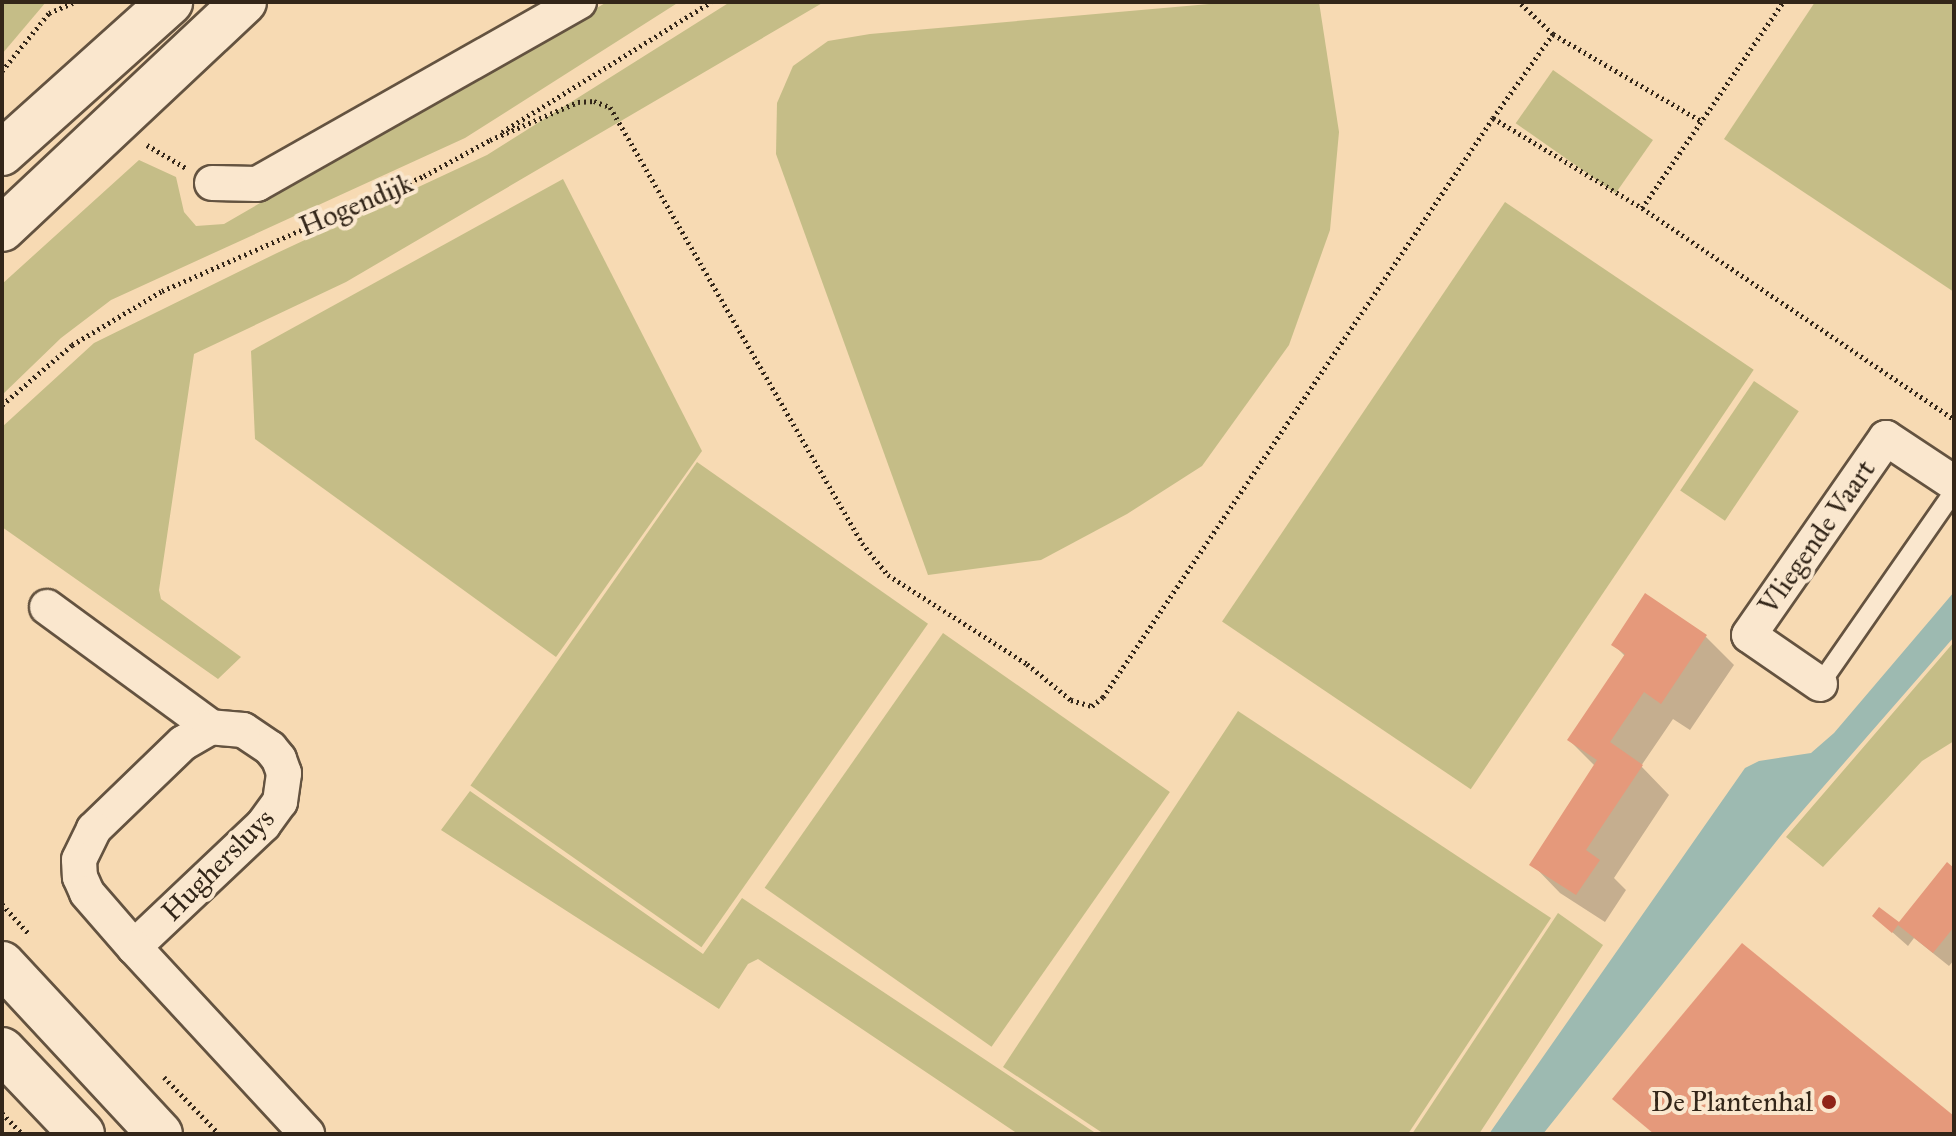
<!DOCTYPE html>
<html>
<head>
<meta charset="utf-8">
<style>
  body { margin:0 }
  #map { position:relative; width:1956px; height:1136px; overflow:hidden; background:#f7dab3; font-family:"IM FELL Great Primer",serif }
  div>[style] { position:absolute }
  .green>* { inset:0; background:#c5bd87; transform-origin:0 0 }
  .water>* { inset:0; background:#9dbab1 }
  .shadow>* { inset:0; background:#0003 }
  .building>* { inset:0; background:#e5997b }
  .path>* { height:5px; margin-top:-2.5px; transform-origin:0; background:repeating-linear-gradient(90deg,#332619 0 2px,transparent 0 6px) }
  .roads { filter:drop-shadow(2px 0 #645340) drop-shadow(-2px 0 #645340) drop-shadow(0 2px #645340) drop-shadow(0 -2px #645340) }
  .service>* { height:18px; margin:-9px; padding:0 9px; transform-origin:9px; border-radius:9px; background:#fae7ce }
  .minor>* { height:34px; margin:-17px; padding:0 17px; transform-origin:17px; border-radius:17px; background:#fae7ce }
  .secondary>* { height:44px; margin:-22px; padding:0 22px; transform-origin:22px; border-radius:22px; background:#fae7ce }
  .dots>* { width:22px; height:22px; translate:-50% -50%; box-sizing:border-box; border:4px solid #fae7ce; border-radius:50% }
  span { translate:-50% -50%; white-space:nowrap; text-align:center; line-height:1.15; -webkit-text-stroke:8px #fae7ce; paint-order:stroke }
  .street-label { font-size:28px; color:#332619 }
  .poi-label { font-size:28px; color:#332619 }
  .right { translate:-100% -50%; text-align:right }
  .frame { position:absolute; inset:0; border:4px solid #332619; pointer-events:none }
</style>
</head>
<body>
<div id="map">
  <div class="green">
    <div style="clip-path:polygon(2px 2px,46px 2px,2px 54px)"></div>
    <div style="clip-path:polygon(607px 2px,679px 2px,465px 138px,111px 300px,61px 338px,2px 395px,2px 284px,139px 160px,176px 177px,184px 212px,196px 226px,224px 224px)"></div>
    <div style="clip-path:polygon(730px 2px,824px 2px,346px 282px,194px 354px,159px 590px,161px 599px,241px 657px,218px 679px,2px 527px,2px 427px,94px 343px,277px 253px,487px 155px)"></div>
    <div style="clip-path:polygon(1232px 2px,1319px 2px,1339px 132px,1330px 230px,1289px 345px,1202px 466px,1127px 514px,1041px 560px,928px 575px,776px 154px,777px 103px,793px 66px,828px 41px,870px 34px)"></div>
    <div style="clip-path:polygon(1815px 2px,1954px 2px,1954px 292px,1724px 139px)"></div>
    <div style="left:1553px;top:70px;width:122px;height:65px;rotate:35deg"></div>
    <div style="clip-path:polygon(563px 179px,702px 451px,556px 657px,255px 439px,251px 351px)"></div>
    <div style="left:1505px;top:202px;width:300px;height:506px;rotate:34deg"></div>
    <div style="left:1754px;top:381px;width:54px;height:132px;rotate:34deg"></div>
    <div style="left:697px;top:462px;width:282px;height:395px;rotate:35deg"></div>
    <div style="left:943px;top:633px;width:277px;height:311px;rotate:35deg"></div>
    <div style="clip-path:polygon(1954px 642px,1954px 741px,1922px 761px,1823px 867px,1786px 837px)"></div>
    <div style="clip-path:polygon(1238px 711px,1551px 918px,1408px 1134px,1104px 1134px,1003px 1067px)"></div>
    <div style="clip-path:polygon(470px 791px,703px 954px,742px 898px,1097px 1134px,1018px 1134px,758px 959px,748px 964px,719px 1009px,441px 830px)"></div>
    <div style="clip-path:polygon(1558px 913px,1603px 945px,1479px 1134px,1412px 1134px)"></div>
  </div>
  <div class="water">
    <div style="clip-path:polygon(1954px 592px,1954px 637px,1783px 833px,1543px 1134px,1489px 1134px,1745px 768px,1759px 761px,1811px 753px,1834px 733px)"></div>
  </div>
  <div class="shadow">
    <div style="clip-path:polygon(1706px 637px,1734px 665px,1690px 730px,1673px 719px,1641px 766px,1669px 795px,1614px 878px,1626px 890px,1605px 922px,1560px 893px,1532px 864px,1595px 766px,1569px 740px,1625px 656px,1613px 644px)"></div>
    <div style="clip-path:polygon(1954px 870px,1954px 960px,1949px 966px,1914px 938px,1908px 946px,1874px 916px,1899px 925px)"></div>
  </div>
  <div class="building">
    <div style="clip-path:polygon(1645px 593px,1707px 635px,1661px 704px,1644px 692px,1610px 742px,1643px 765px,1586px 850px,1600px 860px,1576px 895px,1529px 865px,1597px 760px,1567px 740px,1625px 654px,1611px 645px)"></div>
    <div style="clip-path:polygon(1947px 862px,1954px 868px,1954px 927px,1933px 953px,1898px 925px,1892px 933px,1872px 916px,1879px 907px,1899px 922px)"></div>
    <div style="clip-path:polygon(1742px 943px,1954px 1116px,1954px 1134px,1654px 1134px,1612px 1099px)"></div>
  </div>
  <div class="path">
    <div style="left:1553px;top:34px;width:174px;rotate:30.4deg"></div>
    <div style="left:2px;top:71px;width:75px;rotate:-51deg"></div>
    <div style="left:49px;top:13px;width:28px;rotate:-23deg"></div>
    <div style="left:1493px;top:118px;width:103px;rotate:-54.5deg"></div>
    <div style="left:1553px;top:34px;width:47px;rotate:-136.7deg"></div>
    <div style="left:502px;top:132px;width:246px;rotate:-31.9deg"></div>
    <div style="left:490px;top:140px;width:96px;rotate:-23.4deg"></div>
    <div style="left:578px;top:102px;width:16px;rotate:-4deg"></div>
    <div style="left:594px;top:101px;width:17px;rotate:21deg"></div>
    <div style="left:610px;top:107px;width:504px;rotate:59.97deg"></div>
    <div style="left:862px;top:543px;width:41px;rotate:50.9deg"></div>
    <div style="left:888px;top:575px;width:165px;rotate:32.6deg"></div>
    <div style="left:1027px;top:664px;width:57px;rotate:39.3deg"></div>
    <div style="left:1071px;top:700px;width:22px;rotate:16deg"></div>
    <div style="left:1092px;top:706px;width:14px;rotate:-39deg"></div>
    <div style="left:1103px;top:697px;width:698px;rotate:-56.04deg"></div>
    <div style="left:1493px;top:118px;width:174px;rotate:31.1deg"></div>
    <div style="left:1642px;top:208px;width:377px;rotate:34.1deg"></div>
    <div style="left:147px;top:145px;width:45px;rotate:30.5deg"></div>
    <div style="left:1642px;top:208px;width:250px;rotate:-55.6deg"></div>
    <div style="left:2px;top:405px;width:92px;rotate:-40.6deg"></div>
    <div style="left:72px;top:345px;width:105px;rotate:-31deg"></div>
    <div style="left:162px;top:291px;width:286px;rotate:-23.7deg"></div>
    <div style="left:424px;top:176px;width:75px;rotate:-28.6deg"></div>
    <div style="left:2px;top:904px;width:39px;rotate:48deg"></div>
    <div style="left:164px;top:1077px;width:79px;rotate:46deg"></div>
    <div style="left:2px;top:1113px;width:29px;rotate:46deg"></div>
  </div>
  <div class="roads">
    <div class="service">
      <div style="left:1820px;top:684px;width:235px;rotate:-55.2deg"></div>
    </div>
    <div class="minor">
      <div style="left:212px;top:183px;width:45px;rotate:1.3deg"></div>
      <div style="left:257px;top:184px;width:370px;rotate:-29.5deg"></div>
      <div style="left:47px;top:607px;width:203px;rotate:36.2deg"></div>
      <div style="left:1820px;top:684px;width:86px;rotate:-145.4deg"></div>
      <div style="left:1749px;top:635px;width:240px;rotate:-55.2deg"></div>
      <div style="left:1886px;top:438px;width:82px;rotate:33.5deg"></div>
      <div style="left:134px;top:947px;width:178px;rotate:-43.4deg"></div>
      <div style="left:263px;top:825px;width:29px;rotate:-54deg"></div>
      <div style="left:280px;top:802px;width:29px;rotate:-82deg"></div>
      <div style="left:284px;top:773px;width:15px;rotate:-110deg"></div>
      <div style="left:279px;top:759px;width:14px;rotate:-129deg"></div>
      <div style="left:270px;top:748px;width:32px;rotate:-146deg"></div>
      <div style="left:243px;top:730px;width:32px;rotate:-175deg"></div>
      <div style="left:211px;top:727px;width:32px;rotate:150deg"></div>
      <div style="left:183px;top:743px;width:124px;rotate:136deg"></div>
      <div style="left:94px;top:829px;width:34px;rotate:116deg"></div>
      <div style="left:79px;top:860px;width:17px;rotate:87deg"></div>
      <div style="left:80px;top:877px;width:17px;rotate:66deg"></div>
      <div style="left:87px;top:893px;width:72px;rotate:49deg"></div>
      <div style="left:134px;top:947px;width:255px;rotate:47.2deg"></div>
    </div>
    <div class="secondary">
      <div style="left:2px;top:153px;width:226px;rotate:-41.9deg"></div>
      <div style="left:2px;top:229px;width:332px;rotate:-43.2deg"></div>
      <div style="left:2px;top:964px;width:232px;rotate:47.1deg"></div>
      <div style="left:2px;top:1050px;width:116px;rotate:46.4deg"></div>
    </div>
  </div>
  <div class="dots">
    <div style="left:1829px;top:1102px;background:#8f2418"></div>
  </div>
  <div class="street-label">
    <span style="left:356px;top:205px;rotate:-23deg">Hogendijk</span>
    <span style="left:1817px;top:537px;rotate:-55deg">Vliegende Vaart</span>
    <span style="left:218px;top:865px;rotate:-45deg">Hughersluys</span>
  </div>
  <div class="poi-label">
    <span class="right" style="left:1813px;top:1102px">De Plantenhal</span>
  </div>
  <div class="frame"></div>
</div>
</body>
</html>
